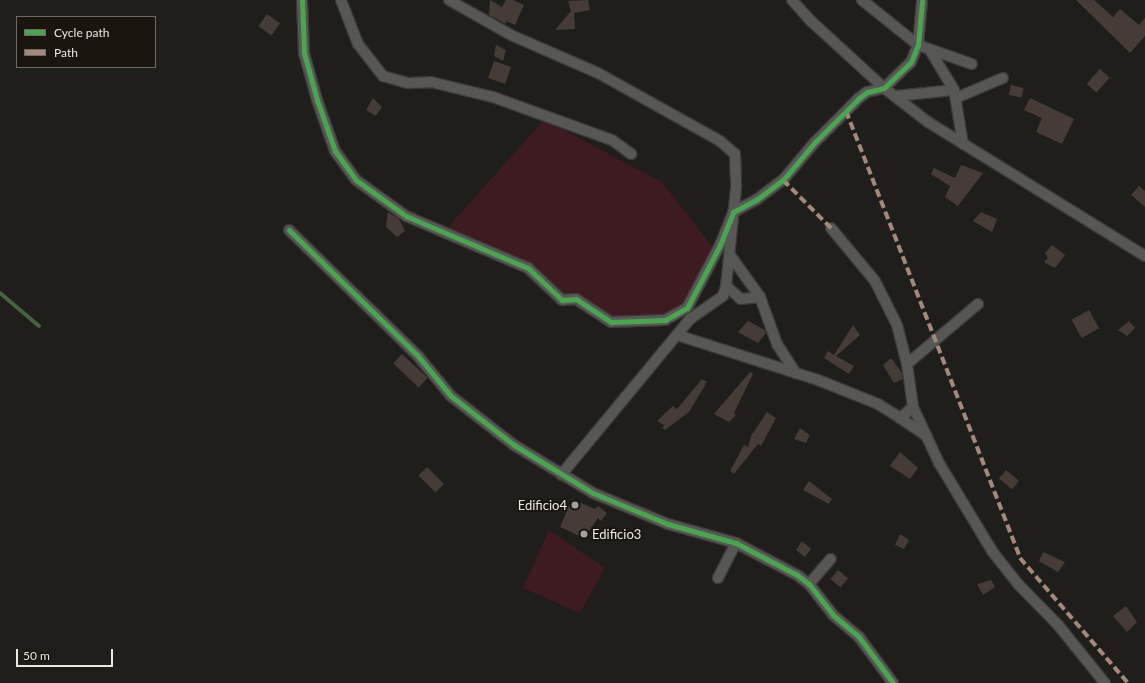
<!DOCTYPE html>
<html>
<head>
<meta charset="utf-8">
<style>
  body { margin:0 }
  #map { position:relative; width:1145px; height:683px; overflow:hidden; background:#201e1b; font-family:Lato,sans-serif }
  div>[style] { position:absolute }
  .green>* { inset:0; background:#3d1b21 }
  .stream>* { height:4px; margin:-2px; padding:0 2px; transform-origin:2px; border-radius:2px; background:#46623e }
  .building>* { inset:0; background:#453b37; transform-origin:0 0 }
  .roads { filter:drop-shadow(1px 0 #3c3a38) drop-shadow(-1px 0 #3c3a38) drop-shadow(0 1px #3c3a38) drop-shadow(0 -1px #3c3a38) }
  .minor>* { height:10px; margin:-5px; padding:0 5px; transform-origin:5px; border-radius:5px; background:#575755 }
  .quiet>* { height:4px; margin-top:-2px; transform-origin:0; background:repeating-linear-gradient(90deg,#a5887d 0 8px,transparent 0 12px) }
  .cycleway>* { height:5px; margin:-2.5px; padding:0 2.5px; transform-origin:2.5px; border-radius:2.5px; background:#4ca352 }
  .dots>* { width:11px; height:11px; translate:-50% -50%; box-sizing:border-box; border:2px solid #1a150f; border-radius:50% }
  span { translate:-50% -50%; white-space:nowrap; text-align:center; line-height:1.15; -webkit-text-stroke:3.5px #1a150f; paint-order:stroke }
  .poi-label { font-size:13px; color:#ebe8e3 }
  .right { translate:-100% -50%; text-align:right }
  .left { translate:0 -50%; text-align:left }
  .legend { position:absolute; left:16px; top:16px; width:140px; height:52px; box-sizing:border-box; background:#1a150f; border:1px solid #6e6964; margin:0; padding:5px 7px; list-style:none; font-size:12px; color:#ebe8e3 }
  .legend li { display:flex; align-items:center; gap:8px; height:20px }
  .legend b { width:20px; border:1px solid #6e6964 }
  .scale { position:absolute; left:16px; top:649px; width:97px; height:18px; box-sizing:border-box; border:2px solid #ebe8e3; border-top:0; padding-left:5px; font-size:12px; line-height:14px; white-space:nowrap; color:#ebe8e3; -webkit-text-stroke:3px #1a150f; paint-order:stroke }
</style>
</head>
<body>
<div id="map">
  <div class="green">
    <div style="clip-path:polygon(544px 120px,662px 182px,714px 249px,684px 303px,664px 315px,612px 317px,577px 293px,564px 294px,533px 265px,448px 227px)"></div>
    <div style="clip-path:polygon(549px 530px,605px 568px,580px 613px,523px 588px)"></div>
  </div>
  <div class="stream">
    <div style="left:0;top:293px;width:51px;rotate:40.2deg"></div>
  </div>
  <div class="building">
    <div style="clip-path:polygon(490px 0,502px 7px,506px 0,513px 0,524px 5px,515px 25px,506px 21px,506px 24px,489px 15px)"></div>
    <div style="clip-path:polygon(588px 0,590px 10px,574px 13px,575px 29px,555px 30px,571px 11px,568px 1px)"></div>
    <div style="clip-path:polygon(1076px 0,1094px 0,1113px 17px,1120px 9px,1139px 25px,1145px 18px,1145px 36px,1130px 53px)"></div>
    <div style="left:267px;top:14px;width:16px;height:15px;rotate:35deg"></div>
    <div style="clip-path:polygon(496px 45px,506px 50px,503px 61px,494px 56px)"></div>
    <div style="left:494px;top:61px;width:18px;height:18px;rotate:19deg"></div>
    <div style="left:1100px;top:69px;width:13px;height:20px;rotate:42deg"></div>
    <div style="left:1011px;top:85px;width:13px;height:10px;rotate:13deg"></div>
    <div style="clip-path:polygon(373px 98px,382px 107px,376px 116px,366px 110px)"></div>
    <div style="clip-path:polygon(1030px 98px,1074px 119px,1062px 144px,1036px 132px,1042px 118px,1024px 110px)"></div>
    <div style="clip-path:polygon(961px 165px,983px 173px,958px 206px,945px 197px,950px 186px,931px 174px,934px 168px,955px 178px)"></div>
    <div style="clip-path:polygon(1139px 186px,1145px 191px,1145px 207px,1131px 195px)"></div>
    <div style="clip-path:polygon(388px 212px,399px 219px,405px 231px,397px 237px,386px 227px)"></div>
    <div style="clip-path:polygon(981px 212px,997px 219px,992px 232px,973px 221px)"></div>
    <div style="clip-path:polygon(1052px 245px,1065px 255px,1055px 268px,1044px 262px,1048px 258px,1045px 253px)"></div>
    <div style="left:1089px;top:310px;width:21px;height:20px;rotate:61deg"></div>
    <div style="clip-path:polygon(748px 321px,765px 330px,766px 333px,758px 343px,738px 332px)"></div>
    <div style="clip-path:polygon(1129px 321px,1135px 328px,1127px 336px,1118px 330px)"></div>
    <div style="clip-path:polygon(853px 325px,860px 335px,836px 356px,854px 366px,849px 374px,824px 358px,828px 351px,834px 355px)"></div>
    <div style="left:402px;top:354px;width:35px;height:13px;rotate:43deg"></div>
    <div style="clip-path:polygon(891px 358px,902px 373px,903px 379px,894px 383px,883px 365px)"></div>
    <div style="clip-path:polygon(750px 372px,753px 374px,734px 413px,736px 415px,729px 422px,714px 414px)"></div>
    <div style="clip-path:polygon(702px 379px,707px 382px,689px 412px,665px 430px,662px 428px,664px 425px,657px 421px,673px 406px,677px 409px)"></div>
    <div style="clip-path:polygon(767px 412px,776px 418px,761px 446px,758px 444px,734px 474px,730px 471px,744px 445px,748px 447px,751px 436px)"></div>
    <div style="clip-path:polygon(800px 428px,810px 435px,806px 443px,794px 439px)"></div>
    <div style="clip-path:polygon(900px 452px,918px 468px,910px 479px,890px 466px)"></div>
    <div style="left:427px;top:467px;width:24px;height:12px;rotate:45deg"></div>
    <div style="left:1006px;top:470px;width:17px;height:11px;rotate:40deg"></div>
    <div style="clip-path:polygon(809px 481px,832px 499px,829px 504px,803px 490px)"></div>
    <div style="clip-path:polygon(572px 499px,595px 509px,598px 506px,607px 513px,601px 521px,598px 518px,584px 538px,560px 527px)"></div>
    <div style="clip-path:polygon(900px 534px,909px 540px,904px 549px,895px 545px)"></div>
    <div style="clip-path:polygon(802px 541px,811px 549px,805px 557px,796px 550px)"></div>
    <div style="clip-path:polygon(1043px 552px,1065px 562px,1058px 572px,1039px 561px)"></div>
    <div style="left:838px;top:570px;width:13px;height:12px;rotate:39deg"></div>
    <div style="clip-path:polygon(991px 580px,995px 587px,983px 595px,977px 584px)"></div>
    <div style="clip-path:polygon(1126px 606px,1137px 622px,1127px 632px,1113px 616px)"></div>
  </div>
  <div class="roads">
    <div class="minor">
      <div style="left:302px;top:0;width:53px;rotate:87.8deg"></div>
      <div style="left:304px;top:53px;width:49px;rotate:74.5deg"></div>
      <div style="left:317px;top:100px;width:54px;rotate:70.6deg"></div>
      <div style="left:335px;top:151px;width:36px;rotate:54deg"></div>
      <div style="left:356px;top:180px;width:62px;rotate:35.8deg"></div>
      <div style="left:406px;top:216px;width:133px;rotate:23.1deg"></div>
      <div style="left:528px;top:268px;width:47px;rotate:43.3deg"></div>
      <div style="left:562px;top:300px;width:14px;rotate:-4deg"></div>
      <div style="left:576px;top:299px;width:42px;rotate:33.3deg"></div>
      <div style="left:611px;top:322px;width:54px;rotate:-2.1deg"></div>
      <div style="left:665px;top:320px;width:25px;rotate:-29deg"></div>
      <div style="left:687px;top:308px;width:71px;rotate:-62.4deg"></div>
      <div style="left:720px;top:245px;width:35px;rotate:-68deg"></div>
      <div style="left:733px;top:212px;width:26px;rotate:-28deg"></div>
      <div style="left:756px;top:200px;width:34px;rotate:-37deg"></div>
      <div style="left:783px;top:180px;width:50px;rotate:-49.9deg"></div>
      <div style="left:815px;top:142px;width:62px;rotate:-45deg"></div>
      <div style="left:859px;top:98px;width:10px;rotate:-37deg"></div>
      <div style="left:867px;top:92px;width:17px;rotate:-13deg"></div>
      <div style="left:884px;top:88px;width:37px;rotate:-44deg"></div>
      <div style="left:911px;top:62px;width:18px;rotate:-68deg"></div>
      <div style="left:918px;top:45px;width:44px;rotate:-84.8deg"></div>
      <div style="left:341px;top:0;width:47px;rotate:68.9deg"></div>
      <div style="left:358px;top:44px;width:41px;rotate:52deg"></div>
      <div style="left:383px;top:76px;width:26px;rotate:16deg"></div>
      <div style="left:408px;top:83px;width:23px;rotate:-2deg"></div>
      <div style="left:431px;top:82px;width:64px;rotate:13.6deg"></div>
      <div style="left:493px;top:97px;width:127px;rotate:19.9deg"></div>
      <div style="left:612px;top:140px;width:24px;rotate:36deg"></div>
      <div style="left:449px;top:0;width:73px;rotate:29.4deg"></div>
      <div style="left:513px;top:36px;width:93px;rotate:23.5deg"></div>
      <div style="left:598px;top:73px;width:140px;rotate:29.1deg"></div>
      <div style="left:720px;top:141px;width:20px;rotate:41deg"></div>
      <div style="left:735px;top:154px;width:34px;rotate:88deg"></div>
      <div style="left:736px;top:188px;width:99px;rotate:95.8deg"></div>
      <div style="left:726px;top:286px;width:10px;rotate:107deg"></div>
      <div style="left:723px;top:296px;width:40px;rotate:145.1deg"></div>
      <div style="left:690px;top:319px;width:202px;rotate:129.6deg"></div>
      <div style="left:792px;top:0;width:28px;rotate:48deg"></div>
      <div style="left:811px;top:21px;width:99px;rotate:42.5deg"></div>
      <div style="left:884px;top:88px;width:56px;rotate:37.7deg"></div>
      <div style="left:928px;top:122px;width:255px;rotate:31.7deg"></div>
      <div style="left:862px;top:0;width:72px;rotate:38.8deg"></div>
      <div style="left:918px;top:45px;width:57px;rotate:19.4deg"></div>
      <div style="left:931px;top:52px;width:44px;rotate:58.8deg"></div>
      <div style="left:954px;top:90px;width:55px;rotate:80.5deg"></div>
      <div style="left:896px;top:96px;width:58px;rotate:-5.9deg"></div>
      <div style="left:956px;top:98px;width:51px;rotate:-23.1deg"></div>
      <div style="left:289px;top:230px;width:180px;rotate:44.3deg"></div>
      <div style="left:418px;top:356px;width:52px;rotate:50.5deg"></div>
      <div style="left:451px;top:396px;width:80px;rotate:37.9deg"></div>
      <div style="left:514px;top:445px;width:92px;rotate:31.3deg"></div>
      <div style="left:593px;top:493px;width:81px;rotate:22.5deg"></div>
      <div style="left:668px;top:524px;width:71px;rotate:15.6deg"></div>
      <div style="left:736px;top:543px;width:69px;rotate:27.7deg"></div>
      <div style="left:797px;top:575px;width:15px;rotate:37deg"></div>
      <div style="left:809px;top:584px;width:39px;rotate:52deg"></div>
      <div style="left:833px;top:615px;width:34px;rotate:40deg"></div>
      <div style="left:859px;top:637px;width:57px;rotate:53.5deg"></div>
      <div style="left:726px;top:286px;width:20px;rotate:41deg"></div>
      <div style="left:741px;top:299px;width:19px;rotate:-6deg"></div>
      <div style="left:760px;top:297px;width:52px;rotate:-125.5deg"></div>
      <div style="left:760px;top:297px;width:50px;rotate:70.1deg"></div>
      <div style="left:777px;top:344px;width:35px;rotate:57deg"></div>
      <div style="left:677px;top:335px;width:148px;rotate:17.7deg"></div>
      <div style="left:818px;top:380px;width:65px;rotate:21.8deg"></div>
      <div style="left:878px;top:404px;width:26px;rotate:32deg"></div>
      <div style="left:900px;top:418px;width:17px;rotate:-40deg"></div>
      <div style="left:913px;top:407px;width:43px;rotate:-97.9deg"></div>
      <div style="left:907px;top:364px;width:40px;rotate:-104.4deg"></div>
      <div style="left:897px;top:325px;width:49px;rotate:-116.6deg"></div>
      <div style="left:875px;top:281px;width:69px;rotate:-129.7deg"></div>
      <div style="left:907px;top:364px;width:93px;rotate:-40.2deg"></div>
      <div style="left:913px;top:407px;width:62px;rotate:65.1deg"></div>
      <div style="left:939px;top:463px;width:103px;rotate:58.9deg"></div>
      <div style="left:992px;top:551px;width:42px;rotate:51.8deg"></div>
      <div style="left:1018px;top:584px;width:57px;rotate:45.7deg"></div>
      <div style="left:1058px;top:625px;width:75px;rotate:51deg"></div>
      <div style="left:900px;top:418px;width:32px;rotate:34deg"></div>
      <div style="left:718px;top:578px;width:39px;rotate:-63deg"></div>
      <div style="left:809px;top:584px;width:33px;rotate:-49deg"></div>
    </div>
  </div>
  <div class="quiet">
    <div style="left:846px;top:111px;width:480px;rotate:68.7deg"></div>
    <div style="left:1020px;top:558px;width:165px;rotate:49.2deg"></div>
    <div style="left:783px;top:180px;width:68px;rotate:45deg"></div>
  </div>
  <div class="cycleway">
    <div style="left:302px;top:0;width:53px;rotate:87.8deg"></div>
    <div style="left:304px;top:53px;width:49px;rotate:74.5deg"></div>
    <div style="left:317px;top:100px;width:54px;rotate:70.6deg"></div>
    <div style="left:335px;top:151px;width:36px;rotate:54deg"></div>
    <div style="left:356px;top:180px;width:62px;rotate:35.8deg"></div>
    <div style="left:406px;top:216px;width:133px;rotate:23.1deg"></div>
    <div style="left:528px;top:268px;width:47px;rotate:43.3deg"></div>
    <div style="left:562px;top:300px;width:14px;rotate:-4deg"></div>
    <div style="left:576px;top:299px;width:42px;rotate:33.3deg"></div>
    <div style="left:611px;top:322px;width:54px;rotate:-2.1deg"></div>
    <div style="left:665px;top:320px;width:25px;rotate:-29deg"></div>
    <div style="left:687px;top:308px;width:71px;rotate:-62.4deg"></div>
    <div style="left:720px;top:245px;width:35px;rotate:-68deg"></div>
    <div style="left:733px;top:212px;width:26px;rotate:-28deg"></div>
    <div style="left:756px;top:200px;width:34px;rotate:-37deg"></div>
    <div style="left:783px;top:180px;width:50px;rotate:-49.9deg"></div>
    <div style="left:815px;top:142px;width:62px;rotate:-45deg"></div>
    <div style="left:859px;top:98px;width:10px;rotate:-37deg"></div>
    <div style="left:867px;top:92px;width:17px;rotate:-13deg"></div>
    <div style="left:884px;top:88px;width:37px;rotate:-44deg"></div>
    <div style="left:911px;top:62px;width:18px;rotate:-68deg"></div>
    <div style="left:918px;top:45px;width:44px;rotate:-84.8deg"></div>
    <div style="left:289px;top:230px;width:180px;rotate:44.3deg"></div>
    <div style="left:418px;top:356px;width:52px;rotate:50.5deg"></div>
    <div style="left:451px;top:396px;width:80px;rotate:37.9deg"></div>
    <div style="left:514px;top:445px;width:92px;rotate:31.3deg"></div>
    <div style="left:593px;top:493px;width:81px;rotate:22.5deg"></div>
    <div style="left:668px;top:524px;width:71px;rotate:15.6deg"></div>
    <div style="left:736px;top:543px;width:69px;rotate:27.7deg"></div>
    <div style="left:797px;top:575px;width:15px;rotate:37deg"></div>
    <div style="left:809px;top:584px;width:39px;rotate:52deg"></div>
    <div style="left:833px;top:615px;width:34px;rotate:40deg"></div>
    <div style="left:859px;top:637px;width:57px;rotate:53.5deg"></div>
  </div>
  <div class="dots">
    <div style="left:575px;top:505px;background:#a4a19d"></div>
    <div style="left:584px;top:534px;background:#a4a19d"></div>
  </div>
  <div class="poi-label">
    <span class="right" style="left:567px;top:505px">Edificio4</span>
    <span class="left" style="left:592px;top:534px">Edificio3</span>
  </div>
  <ul class="legend">
  <li><b style="height:5px;background:#4ca352"></b>Cycle path</li>
  <li><b style="height:5px;background:#a5887d"></b>Path</li>
  </ul>
  <div class="scale">50 m</div>
</div>
</body>
</html>
